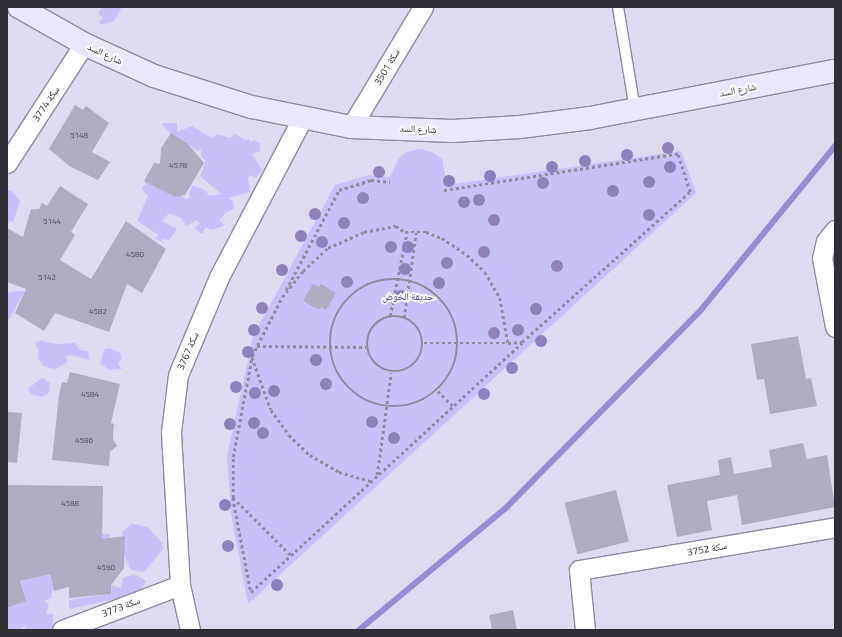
<!DOCTYPE html>
<html>
<head>
<meta charset="utf-8">
<style>
  body { margin:0 }
  #map { position:relative; width:842px; height:637px; overflow:hidden; background:#dedbf1; font-family:"Titillium Web","Noto Naskh Arabic",sans-serif }
  div>[style] { position:absolute }
  .green>* { inset:0; background:#c8c1f9 }
  .stream>* { height:5.5px; margin:-2.75px; padding:0 2.75px; transform-origin:2.75px; border-radius:2.75px; background:#968bd5 }
  .building>* { inset:0; background:#aeacc0; transform-origin:0 0 }
  .path>* { height:2.5px; margin-top:-1.25px; transform-origin:0; background:repeating-linear-gradient(90deg,#8e8c9c 0 3px,transparent 0 6px) }
  .path>.ring { margin:-1.25px; padding:0; box-sizing:content-box; background:none; border:2.5px solid #8e8c9c; border-radius:50% }
  .roads { filter:drop-shadow(1px 0 #8d8b9f) drop-shadow(-1px 0 #8d8b9f) drop-shadow(0 1px #8d8b9f) drop-shadow(0 -1px #8d8b9f) }
  .lane>* { height:10px; margin:-5px; padding:0 5px; transform-origin:5px; border-radius:5px; background:#fff }
  .street>* { height:19px; margin:-9.5px; padding:0 9.5px; transform-origin:9.5px; border-radius:9.5px; background:#fff }
  .secondary>* { height:22px; margin:-11px; padding:0 11px; transform-origin:11px; border-radius:11px; background:#eae7fd }
  .trees>* { width:12px; height:12px; margin:-6px; border-radius:50%; background:#8e80bb }
  span { translate:-50% -50%; white-space:nowrap; text-align:center; line-height:1.15; -webkit-text-stroke:3.5px #fff; paint-order:stroke }
  .number-label { font-size:8px; color:#4f4e59 }
  .number-label span { -webkit-text-stroke-width:0 }
  .street-label { font-size:10px; color:#2f2e37 }
  .park-label { font-size:10px; color:#4c368e }
  .frame { position:absolute; inset:0; border:8px solid #2f2e37; pointer-events:none }
</style>
</head>
<body>
<div id="map">
  <div class="green">
    <div style="clip-path:polygon(102px 7px,122px 7px,114px 21px,101px 25px,99px 21px,103px 18px,98px 13px)"></div>
    <div style="clip-path:polygon(164px 123px,177px 123px,177px 132px,192px 126px,212px 138px,217px 134px,230px 138px,235px 134px,245px 140px,249px 139px,251px 142px,254px 140px,260px 143px,260px 151px,252px 154px,262px 170px,256px 178px,251px 175px,248px 177px,250px 192px,228px 198px,233px 201px,234px 209px,226px 212px,220px 220px,224px 226px,211px 230px,206px 227px,202px 234px,194px 228px,200px 224px,197px 220px,186px 226px,181px 218px,169px 213px,162px 221px,177px 229px,169px 240px,163px 239px,162px 242px,154px 238px,159px 236px,157px 234px,137px 221px,148px 196px,141px 188px,146px 185px,144px 180px,173px 196px,182px 196px,186px 199px,190px 197px,189px 193px,193px 185px,206px 191px,209px 196px,221px 194px,200px 176px,206px 161px,201px 157px,201px 150px,196px 150px,172px 134px,162px 125px)"></div>
    <div style="clip-path:polygon(419px 149px,432px 152px,442px 159px,447px 185px,681px 151px,696px 193px,248px 604px,231px 513px,227px 456px,253px 336px,335px 185px,369px 175px,390px 177px,399px 158px,406px 152px)"></div>
    <div style="clip-path:polygon(7px 190px,11px 190px,20px 201px,13px 222px,7px 221px)"></div>
    <div style="clip-path:polygon(17px 291px,25px 291px,8px 321px,7px 293px)"></div>
    <div style="clip-path:polygon(41px 341px,58px 344px,75px 343px,80px 350px,88px 351px,90px 360px,71px 355px,66px 356px,68px 362px,56px 369px,45px 367px,37px 358px,39px 351px,35px 342px)"></div>
    <div style="clip-path:polygon(109px 348px,120px 353px,122px 358px,118px 363px,122px 369px,109px 370px,100px 363px,104px 350px)"></div>
    <div style="clip-path:polygon(42px 378px,50px 383px,49px 393px,42px 397px,32px 394px,28px 390px,30px 387px)"></div>
    <div style="clip-path:polygon(131px 524px,148px 527px,162px 543px,163px 549px,144px 572px,131px 570px,121px 547px,126px 545px,122px 533px)"></div>
    <div style="clip-path:polygon(100px 534px,110px 534px,110px 538px,45px 553px,53px 588px,51px 598px,44px 601px,49px 604px,46px 614px,53px 614px,53px 630px,25px 630px,26px 625px,19px 630px,7px 630px,7px 608px,26px 601px,20px 581px,42px 576px,35px 551px)"></div>
    <div style="clip-path:polygon(135px 574px,146px 581px,138px 594px,69px 609px,69px 600px,111px 594px,111px 585px,121px 588px,123px 578px)"></div>
  </div>
  <div class="stream">
    <div style="left:359px;top:630px;width:190px;rotate:-39.7deg"></div>
    <div style="left:505px;top:509px;width:279px;rotate:-45.4deg"></div>
    <div style="left:701px;top:310px;width:212px;rotate:-50.7deg"></div>
  </div>
  <div class="building">
    <div style="clip-path:polygon(75px 105px,83px 110px,86px 106px,109px 123px,92px 152px,110px 162px,98px 180px,71px 167px,49px 149px)"></div>
    <div style="clip-path:polygon(171px 133px,188px 144px,204px 163px,185px 195px,175px 197px,144px 181px,154px 163px,160px 164px,161px 148px)"></div>
    <div style="clip-path:polygon(60px 186px,88px 204px,71px 232px,75px 235px,60px 260px,91px 279px,126px 221px,166px 249px,142px 293px,127px 284px,109px 332px,55px 313px,44px 331px,15px 313px,26px 289px,7px 282px,7px 228px,23px 237px,31px 209px,39px 209px,42px 203px,47px 206px)"></div>
    <div style="clip-path:polygon(313px 284px,319px 287px,321px 284px,336px 293px,326px 310px,321px 307px,319px 310px,303px 301px)"></div>
    <div style="clip-path:polygon(798px 336px,806px 379px,811px 378px,817px 406px,770px 414px,764px 379px,757px 380px,751px 344px)"></div>
    <div style="clip-path:polygon(70px 372px,120px 384px,111px 423px,114px 424px,113px 439px,117px 446px,110px 452px,109px 466px,52px 460px,59px 395px,62px 382px,67px 383px)"></div>
    <div style="clip-path:polygon(7px 412px,22px 413px,17px 463px,7px 462px)"></div>
    <div style="clip-path:polygon(803px 443px,807px 459px,827px 455px,835px 507px,742px 525px,737px 495px,707px 501px,712px 530px,677px 537px,667px 485px,720px 475px,718px 460px,731px 457px,734px 474px,772px 467px,769px 450px)"></div>
    <div style="clip-path:polygon(7px 485px,103px 486px,102px 539px,125px 536px,124px 568px,111px 585px,111px 594px,69px 598px,69px 587px,54px 591px,50px 574px,20px 581px,26px 601px,7px 608px)"></div>
    <div style="left:616px;top:490px;width:53px;height:53px;rotate:76deg"></div>
    <div style="clip-path:polygon(513px 610px,517px 630px,492px 630px,489px 615px)"></div>
  </div>
  <div class="path">
    <div class="ring" style="left:330px;top:279px;width:125.5px;height:125.5px"></div>
    <div style="left:286px;top:290px;width:113px;rotate:-62.1deg"></div>
    <div style="left:339px;top:190px;width:34px;rotate:-17deg"></div>
    <div style="left:371px;top:180px;width:19px;rotate:6deg"></div>
    <div class="ring" style="left:367px;top:316px;width:53.5px;height:53.5px"></div>
    <div style="left:390px;top:316px;width:86px;rotate:-78.6deg"></div>
    <div style="left:404px;top:318px;width:86px;rotate:-82deg"></div>
    <div style="left:424px;top:343px;width:84px"></div>
    <div style="left:257px;top:346px;width:109px;rotate:0.5deg"></div>
    <div style="left:252px;top:357px;width:56px;rotate:70.3deg"></div>
    <div style="left:271px;top:410px;width:31px;rotate:54deg"></div>
    <div style="left:289px;top:435px;width:29px;rotate:44deg"></div>
    <div style="left:310px;top:455px;width:34px;rotate:30deg"></div>
    <div style="left:339px;top:472px;width:33px;rotate:16deg"></div>
    <div style="left:438px;top:391px;width:21px;rotate:45deg"></div>
    <div style="left:377px;top:475px;width:103px;rotate:-82.2deg"></div>
    <div style="left:233px;top:498px;width:41px;rotate:-90deg"></div>
    <div style="left:233px;top:457px;width:103px;rotate:-79.3deg"></div>
    <div style="left:252px;top:356px;width:66px;rotate:-63deg"></div>
    <div style="left:282px;top:297px;width:33px;rotate:-51deg"></div>
    <div style="left:303px;top:271px;width:34px;rotate:-43deg"></div>
    <div style="left:328px;top:248px;width:39px;rotate:-24deg"></div>
    <div style="left:364px;top:232px;width:33px;rotate:-11deg"></div>
    <div style="left:396px;top:226px;width:11px;rotate:34deg"></div>
    <div style="left:405px;top:232px;width:21px"></div>
    <div style="left:426px;top:232px;width:17px;rotate:21deg"></div>
    <div style="left:442px;top:238px;width:30px;rotate:34deg"></div>
    <div style="left:467px;top:255px;width:25px;rotate:43deg"></div>
    <div style="left:485px;top:272px;width:30px;rotate:60deg"></div>
    <div style="left:500px;top:298px;width:46px;rotate:79.9deg"></div>
    <div style="left:508px;top:343px;width:14px;rotate:-4deg"></div>
    <div style="left:522px;top:342px;width:225px;rotate:-41.8deg"></div>
    <div style="left:690px;top:192px;width:40px;rotate:-108deg"></div>
    <div style="left:678px;top:154px;width:239px;rotate:171.1deg"></div>
    <div style="left:290px;top:555px;width:81px;rotate:-135deg"></div>
    <div style="left:233px;top:498px;width:96px;rotate:79.2deg"></div>
    <div style="left:251px;top:592px;width:368px;rotate:-42.6deg"></div>
  </div>
  <div class="roads">
    <div class="lane">
      <div style="left:618px;top:7px;width:104px;rotate:80.6deg"></div>
    </div>
    <div class="street">
      <div style="left:351px;top:127px;width:140px;rotate:-59deg"></div>
      <div style="left:7px;top:163px;width:142px;rotate:-57.1deg"></div>
      <div style="left:835px;top:230px;width:14px;rotate:129deg"></div>
      <div style="left:826px;top:241px;width:17px;rotate:103deg"></div>
      <div style="left:822px;top:258px;width:70px;rotate:79.3deg"></div>
      <div style="left:62px;top:630px;width:126px;rotate:-20.9deg"></div>
      <div style="left:190px;top:630px;width:46px;rotate:-102.5deg"></div>
      <div style="left:180px;top:585px;width:153px;rotate:-93.4deg"></div>
      <div style="left:171px;top:432px;width:57px;rotate:-83deg"></div>
      <div style="left:178px;top:375px;width:106px;rotate:-67.3deg"></div>
      <div style="left:219px;top:277px;width:178px;rotate:-62.3deg"></div>
      <div style="left:585px;top:630px;width:60px;rotate:-95.7deg"></div>
      <div style="left:579px;top:570px;width:260px;rotate:-9.5deg"></div>
    </div>
    <div class="secondary">
      <div style="left:19px;top:7px;width:75px;rotate:29.6deg"></div>
      <div style="left:84px;top:44px;width:77px;rotate:24.6deg"></div>
      <div style="left:154px;top:76px;width:103px;rotate:17.6deg"></div>
      <div style="left:252px;top:107px;width:101px;rotate:11.4deg"></div>
      <div style="left:351px;top:127px;width:101px;rotate:2.3deg"></div>
      <div style="left:452px;top:131px;width:68px;rotate:-3.4deg"></div>
      <div style="left:520px;top:127px;width:71px;rotate:-7.3deg"></div>
      <div style="left:590px;top:118px;width:249px;rotate:-10.9deg"></div>
    </div>
  </div>
  <div class="trees">
    <div style="left:668px;top:148px"></div>
    <div style="left:627px;top:155px"></div>
    <div style="left:585px;top:161px"></div>
    <div style="left:552px;top:167px"></div>
    <div style="left:670px;top:167px"></div>
    <div style="left:379px;top:172px"></div>
    <div style="left:490px;top:176px"></div>
    <div style="left:449px;top:181px"></div>
    <div style="left:649px;top:182px"></div>
    <div style="left:543px;top:183px"></div>
    <div style="left:613px;top:191px"></div>
    <div style="left:363px;top:198px"></div>
    <div style="left:479px;top:200px"></div>
    <div style="left:464px;top:202px"></div>
    <div style="left:315px;top:214px"></div>
    <div style="left:649px;top:215px"></div>
    <div style="left:494px;top:220px"></div>
    <div style="left:344px;top:223px"></div>
    <div style="left:301px;top:236px"></div>
    <div style="left:322px;top:242px"></div>
    <div style="left:391px;top:247px"></div>
    <div style="left:408px;top:247px"></div>
    <div style="left:484px;top:252px"></div>
    <div style="left:447px;top:263px"></div>
    <div style="left:557px;top:266px"></div>
    <div style="left:405px;top:269px"></div>
    <div style="left:282px;top:270px"></div>
    <div style="left:347px;top:282px"></div>
    <div style="left:439px;top:283px"></div>
    <div style="left:401px;top:296px"></div>
    <div style="left:262px;top:308px"></div>
    <div style="left:536px;top:309px"></div>
    <div style="left:254px;top:330px"></div>
    <div style="left:518px;top:330px"></div>
    <div style="left:494px;top:333px"></div>
    <div style="left:541px;top:341px"></div>
    <div style="left:248px;top:352px"></div>
    <div style="left:316px;top:360px"></div>
    <div style="left:512px;top:368px"></div>
    <div style="left:326px;top:384px"></div>
    <div style="left:236px;top:387px"></div>
    <div style="left:274px;top:391px"></div>
    <div style="left:255px;top:393px"></div>
    <div style="left:484px;top:394px"></div>
    <div style="left:372px;top:422px"></div>
    <div style="left:254px;top:423px"></div>
    <div style="left:230px;top:424px"></div>
    <div style="left:263px;top:433px"></div>
    <div style="left:394px;top:438px"></div>
    <div style="left:225px;top:505px"></div>
    <div style="left:228px;top:546px"></div>
    <div style="left:277px;top:585px"></div>
  </div>
  <div class="number-label">
    <span style="left:79px;top:136px">5148</span>
    <span style="left:178px;top:166px">4578</span>
    <span style="left:52px;top:222px">5144</span>
    <span style="left:135px;top:255px">4580</span>
    <span style="left:47px;top:278px">5142</span>
    <span style="left:98px;top:312px">4582</span>
    <span style="left:90px;top:395px">4584</span>
    <span style="left:84px;top:441px">4586</span>
    <span style="left:70px;top:504px">4588</span>
    <span style="left:106px;top:568px">4590</span>
  </div>
  <div class="street-label">
    <span style="left:105px;top:54px;rotate:25deg">شارع السد</span>
    <span style="left:387px;top:67px;rotate:-59deg">سكة 3501</span>
    <span style="left:738px;top:90px;rotate:-11deg">شارع السد</span>
    <span style="left:46px;top:104px;rotate:-56deg">سكة 3774</span>
    <span style="left:418px;top:129px;rotate:2deg">شارع السد</span>
    <span style="left:188px;top:351px;rotate:-67deg">سكة 3767</span>
    <span style="left:707px;top:549px;rotate:-10deg">سكة 3752</span>
    <span style="left:121px;top:607px;rotate:-21deg">سكة 3773</span>
  </div>
  <div class="park-label">
    <span style="left:408px;top:297px">حديقة الخوض</span>
  </div>
  <div class="frame"></div>
</div>
</body>
</html>
